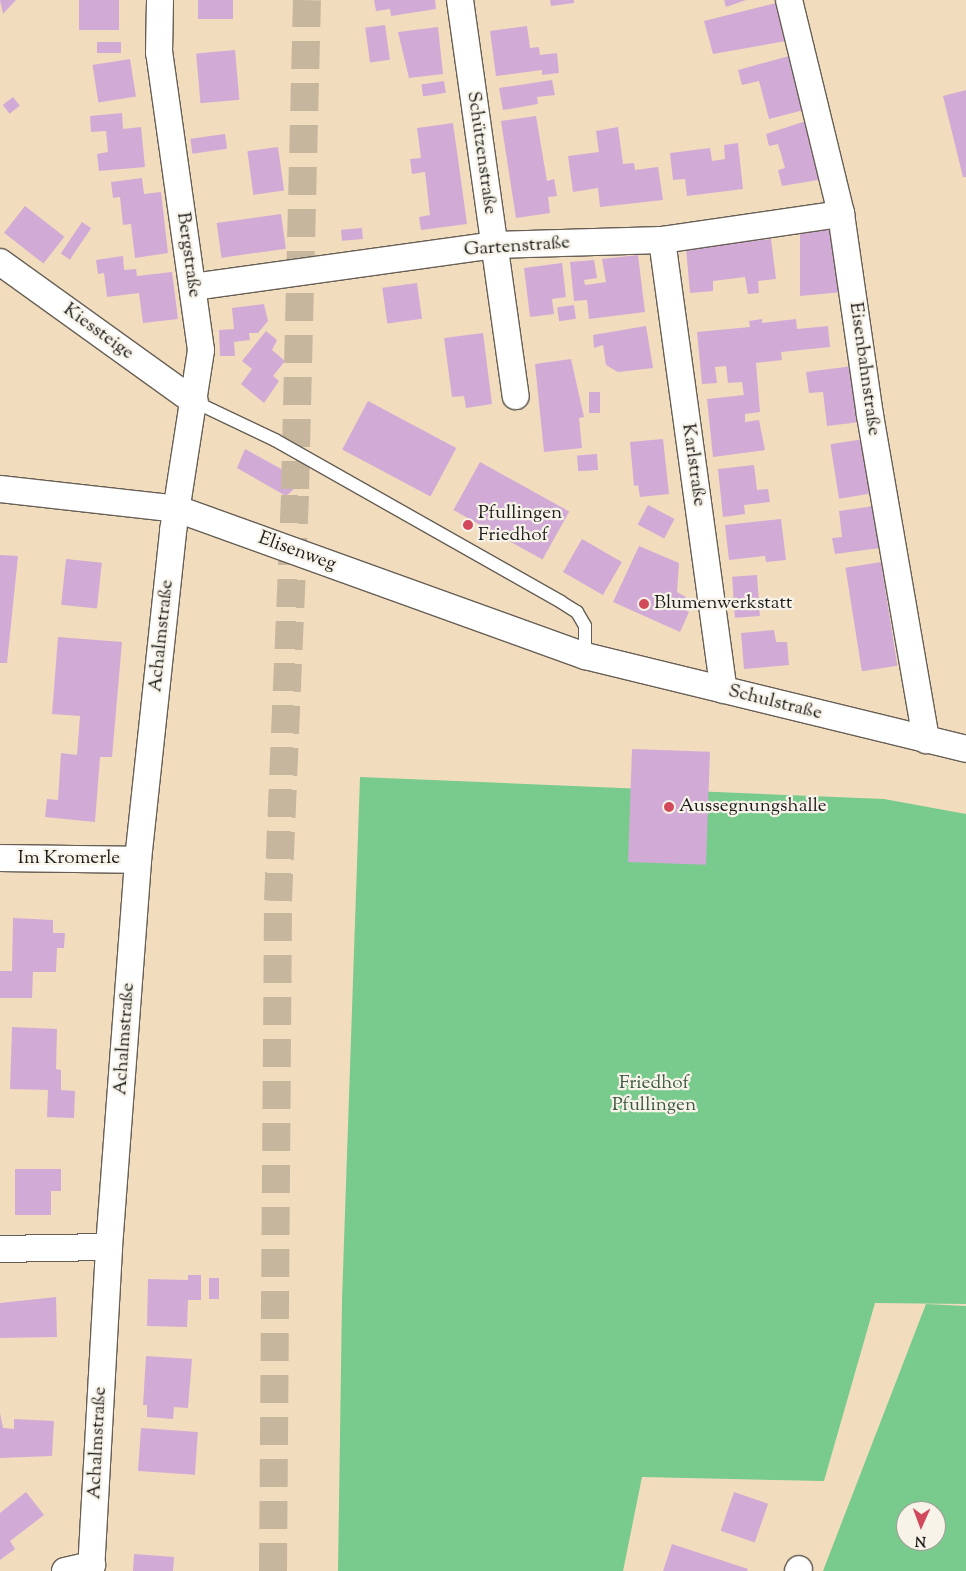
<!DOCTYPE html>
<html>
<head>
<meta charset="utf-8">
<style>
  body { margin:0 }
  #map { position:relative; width:966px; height:1571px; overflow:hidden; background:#f2dcbe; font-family:"Sorts Mill Goudy",serif }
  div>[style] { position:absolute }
  .green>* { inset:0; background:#78cb8d }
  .building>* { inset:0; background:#d2aad6; transform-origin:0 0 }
  .primary-tunnel>* { height:28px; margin-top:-14px; transform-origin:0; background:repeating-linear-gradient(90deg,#c7b69e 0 28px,transparent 0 42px) }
  .roads { filter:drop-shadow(1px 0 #675f55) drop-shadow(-1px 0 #675f55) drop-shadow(0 1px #675f55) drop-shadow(0 -1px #675f55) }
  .lane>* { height:12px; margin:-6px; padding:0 6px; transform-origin:6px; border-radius:6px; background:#fff }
  .street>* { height:26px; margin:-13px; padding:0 13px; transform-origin:13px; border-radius:13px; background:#fff }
  .dots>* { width:14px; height:14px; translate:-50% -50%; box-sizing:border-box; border:2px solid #f7f3e8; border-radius:50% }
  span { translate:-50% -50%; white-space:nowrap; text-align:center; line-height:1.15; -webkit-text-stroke:4.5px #f7f3e8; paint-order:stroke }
  .street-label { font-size:19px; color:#1c1c1c }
  .poi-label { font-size:19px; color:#1c1c1c }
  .left { translate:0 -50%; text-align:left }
  .park-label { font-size:19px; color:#3c5944 }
  .north { position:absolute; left:896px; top:1501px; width:50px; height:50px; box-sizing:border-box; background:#f7f3e8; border:1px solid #9f9d96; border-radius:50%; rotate:182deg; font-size:14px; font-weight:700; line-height:20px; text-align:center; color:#1c1c1c }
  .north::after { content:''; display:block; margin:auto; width:18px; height:22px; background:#d1495b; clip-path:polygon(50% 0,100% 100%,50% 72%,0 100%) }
</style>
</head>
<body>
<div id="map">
  <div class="green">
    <div style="clip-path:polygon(360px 777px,884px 799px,966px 814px,966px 1304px,875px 1303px,824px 1481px,642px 1477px,623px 1571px,338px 1571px,342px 1300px)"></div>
    <div style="clip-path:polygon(evenodd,926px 1304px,966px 1306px,966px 1571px,823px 1571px,926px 1304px,906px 1511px,936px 1511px,936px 1541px,906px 1541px,906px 1511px)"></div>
  </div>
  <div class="building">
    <div style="clip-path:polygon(0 0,16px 0,3px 14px)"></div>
    <div style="left:79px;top:0;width:40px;height:30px"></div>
    <div style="left:198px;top:0;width:35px;height:19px"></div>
    <div style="clip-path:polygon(374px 0,435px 0,436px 9px,391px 16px,390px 9px,376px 11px)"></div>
    <div style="clip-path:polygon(550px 0,574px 0,574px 3px,551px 6px)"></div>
    <div style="clip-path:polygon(724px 0,746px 0,726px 7px)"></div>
    <div style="clip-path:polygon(776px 3px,786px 41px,713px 54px,704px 21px)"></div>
    <div style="left:385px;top:25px;width:35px;height:20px;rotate:82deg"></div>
    <div style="clip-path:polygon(527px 26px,530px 48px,539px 47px,540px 55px,557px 53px,559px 73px,542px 75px,542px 70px,496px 76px,490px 31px)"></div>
    <div style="clip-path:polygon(438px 27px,443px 74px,409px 78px,398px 32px)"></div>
    <div style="left:121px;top:42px;width:11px;height:24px;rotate:90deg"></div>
    <div style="left:235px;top:50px;width:50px;height:39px;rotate:85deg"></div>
    <div style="clip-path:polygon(789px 56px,804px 110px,769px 119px,759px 81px,742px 85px,738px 70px)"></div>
    <div style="left:130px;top:59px;width:38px;height:38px;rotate:81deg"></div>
    <div style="clip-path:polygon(552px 80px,555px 95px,537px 97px,538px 104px,503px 110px,499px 88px)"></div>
    <div style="left:444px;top:81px;width:12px;height:23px;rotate:81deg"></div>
    <div style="clip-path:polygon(966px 90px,966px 177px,963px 177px,943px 96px)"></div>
    <div style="left:13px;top:97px;width:11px;height:13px;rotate:52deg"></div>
    <div style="clip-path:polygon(122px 113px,123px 129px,141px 127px,145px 167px,99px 171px,97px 154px,108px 152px,106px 131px,91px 132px,90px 116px)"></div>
    <div style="clip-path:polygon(536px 116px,547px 181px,554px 179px,557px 196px,548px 197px,550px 213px,516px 218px,501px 121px)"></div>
    <div style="clip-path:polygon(806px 121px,824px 179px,782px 186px,778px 170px,785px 168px,778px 144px,769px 146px,766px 134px)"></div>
    <div style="clip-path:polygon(453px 123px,467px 224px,421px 230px,419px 217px,430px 215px,425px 172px,412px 174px,410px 159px,421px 158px,417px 128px)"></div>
    <div style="clip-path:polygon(618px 127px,623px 164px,634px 163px,635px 170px,658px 167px,663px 200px,600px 207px,598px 188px,573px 192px,568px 156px,599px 152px,596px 131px)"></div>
    <div style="left:225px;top:134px;width:15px;height:35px;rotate:82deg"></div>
    <div style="clip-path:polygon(738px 143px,743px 189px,687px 196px,685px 179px,673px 180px,670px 153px,710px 148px,712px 161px,725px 159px,724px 145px)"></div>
    <div style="left:278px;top:147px;width:44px;height:31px;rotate:82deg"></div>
    <div style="clip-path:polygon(142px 178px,144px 194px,161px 192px,168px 253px,135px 258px,131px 224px,123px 225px,120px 197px,113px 198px,111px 182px)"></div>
    <div style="left:25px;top:206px;width:50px;height:34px;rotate:38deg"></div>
    <div style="left:281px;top:214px;width:35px;height:65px;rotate:82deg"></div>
    <div style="left:82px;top:222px;width:11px;height:38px;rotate:34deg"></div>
    <div style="left:362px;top:228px;width:11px;height:21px;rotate:85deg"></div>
    <div style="clip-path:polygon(837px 229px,843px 292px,800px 296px,800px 232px)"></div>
    <div style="clip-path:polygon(771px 239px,776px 279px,758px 281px,759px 293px,748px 294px,745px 277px,713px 281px,713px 291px,690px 293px,686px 248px)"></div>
    <div style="clip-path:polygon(638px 255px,645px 312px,589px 319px,587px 300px,574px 301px,570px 262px,594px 260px,597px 278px,584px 280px,585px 285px,606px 282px,602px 259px)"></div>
    <div style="clip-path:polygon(123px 256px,124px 270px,136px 269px,137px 276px,172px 272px,178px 319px,143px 323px,139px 293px,107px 297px,104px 273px,98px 274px,96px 260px)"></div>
    <div style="clip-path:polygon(562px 263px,566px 297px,552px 299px,554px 314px,530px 317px,524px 268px)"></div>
    <div style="left:417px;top:283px;width:36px;height:35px;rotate:82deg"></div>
    <div style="clip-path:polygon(264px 304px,268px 321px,258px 333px,249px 333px,250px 340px,234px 342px,235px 356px,220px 356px,219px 330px,234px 329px,232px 308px)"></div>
    <div style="left:574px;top:305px;width:14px;height:17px;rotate:82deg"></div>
    <div style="clip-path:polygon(762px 319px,762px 323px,796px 319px,797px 329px,828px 326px,830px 347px,781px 352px,782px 360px,756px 363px,760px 412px,745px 414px,745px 422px,759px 420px,765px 450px,713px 457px,707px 399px,744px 395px,743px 390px,742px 382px,728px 383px,726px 366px,715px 367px,717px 383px,702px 384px,697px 332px,750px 327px,749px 321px)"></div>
    <div style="clip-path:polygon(646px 326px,653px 368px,618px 372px,606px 365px,603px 345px,594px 348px,593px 335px)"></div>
    <div style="clip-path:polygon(266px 331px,277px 340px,272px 350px,285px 361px,273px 376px,279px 381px,264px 403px,241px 384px,252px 369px,242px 361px)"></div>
    <div style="clip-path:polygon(483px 333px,492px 404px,466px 408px,464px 396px,452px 397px,444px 338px)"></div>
    <div style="clip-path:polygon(571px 359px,584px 417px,579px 418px,582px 448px,544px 452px,535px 364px)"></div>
    <div style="clip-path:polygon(853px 366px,860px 422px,827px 426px,823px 392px,809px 393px,806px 372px)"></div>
    <div style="left:589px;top:392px;width:11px;height:21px"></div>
    <div style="left:368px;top:401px;width:100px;height:55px;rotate:28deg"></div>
    <div style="clip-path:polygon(663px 439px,669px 494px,640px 497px,638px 485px,634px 486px,630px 442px)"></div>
    <div style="left:864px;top:439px;width:55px;height:34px;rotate:81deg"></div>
    <div style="clip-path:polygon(245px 449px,303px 481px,286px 496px,237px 468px)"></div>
    <div style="left:597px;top:454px;width:16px;height:20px;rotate:86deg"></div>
    <div style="left:480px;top:462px;width:102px;height:55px;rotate:29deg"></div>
    <div style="clip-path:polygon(754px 465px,757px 490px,768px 489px,770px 502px,744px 505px,745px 514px,723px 517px,718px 469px)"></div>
    <div style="left:648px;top:505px;width:30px;height:22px;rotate:28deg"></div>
    <div style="clip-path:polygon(874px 506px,880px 548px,835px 554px,832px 538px,842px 537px,839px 511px)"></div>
    <div style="clip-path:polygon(781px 519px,786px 560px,766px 562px,765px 556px,729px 560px,725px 525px)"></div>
    <div style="left:582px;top:539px;width:46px;height:38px;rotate:30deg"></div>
    <div style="clip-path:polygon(639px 546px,679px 563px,677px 592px,686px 597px,680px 607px,689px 612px,680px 632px,613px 602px)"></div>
    <div style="clip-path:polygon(0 555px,18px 556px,7px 663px,0 663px)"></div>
    <div style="left:66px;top:559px;width:36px;height:46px;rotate:6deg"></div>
    <div style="left:881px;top:562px;width:105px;height:36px;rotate:81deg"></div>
    <div style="left:757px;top:575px;width:41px;height:25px;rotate:86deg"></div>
    <div style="clip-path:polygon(774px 630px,776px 642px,787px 642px,789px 665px,744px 669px,741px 633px)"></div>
    <div style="clip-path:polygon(58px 637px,122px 642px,112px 757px,100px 757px,95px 822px,45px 817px,47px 799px,58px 800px,61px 753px,77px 755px,80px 716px,52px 714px)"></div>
    <div style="left:632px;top:749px;width:78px;height:113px;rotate:2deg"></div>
    <div style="clip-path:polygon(13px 918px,53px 920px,53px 933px,65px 933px,64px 948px,57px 948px,56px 972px,33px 972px,32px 998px,0 998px,0 971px,12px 971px)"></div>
    <div style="clip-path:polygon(12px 1027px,57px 1029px,56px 1069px,61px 1070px,61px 1090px,75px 1091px,74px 1118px,47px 1117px,48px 1090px,10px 1089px)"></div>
    <div style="clip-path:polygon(15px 1169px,61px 1169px,61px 1191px,51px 1191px,51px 1215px,15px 1215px)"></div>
    <div style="clip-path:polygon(188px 1275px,201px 1275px,201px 1300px,188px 1300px,187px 1327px,147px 1326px,148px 1279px,188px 1280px)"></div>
    <div style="left:209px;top:1278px;width:10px;height:21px"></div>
    <div style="clip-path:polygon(56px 1297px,57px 1337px,0 1338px,0 1303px)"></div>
    <div style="clip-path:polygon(146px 1356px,192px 1359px,188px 1408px,174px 1407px,173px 1419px,147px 1417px,147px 1405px,143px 1405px)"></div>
    <div style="clip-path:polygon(0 1413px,3px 1428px,14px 1429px,14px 1419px,54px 1421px,52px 1456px,0 1458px)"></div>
    <div style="left:141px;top:1428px;width:57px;height:43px;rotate:4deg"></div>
    <div style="clip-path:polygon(26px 1492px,44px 1515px,10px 1541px,15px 1549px,0 1560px,0 1513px)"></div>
    <div style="left:734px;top:1492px;width:36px;height:41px;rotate:19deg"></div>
    <div style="clip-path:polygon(672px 1544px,748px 1569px,747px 1571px,663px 1571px)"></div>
    <div style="clip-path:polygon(134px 1554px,174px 1557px,173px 1571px,133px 1571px)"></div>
  </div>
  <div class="primary-tunnel">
    <div style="left:273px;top:1571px;width:670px;rotate:-89.57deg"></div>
    <div style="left:278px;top:901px;width:412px;rotate:-87.6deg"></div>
    <div style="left:295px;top:489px;width:489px;rotate:-88.6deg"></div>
  </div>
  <div class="roads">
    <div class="lane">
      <div style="left:195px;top:402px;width:89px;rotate:25.4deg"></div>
      <div style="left:275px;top:440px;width:329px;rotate:29.5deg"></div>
      <div style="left:561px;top:602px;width:19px;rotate:32deg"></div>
      <div style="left:577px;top:612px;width:16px;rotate:60deg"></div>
      <div style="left:585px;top:626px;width:30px;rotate:90deg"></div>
    </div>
    <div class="street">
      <div style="left:460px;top:0;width:400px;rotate:82deg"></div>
      <div style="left:789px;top:0;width:220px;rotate:76.3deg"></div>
      <div style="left:841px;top:214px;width:203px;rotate:81.8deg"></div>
      <div style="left:870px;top:415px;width:330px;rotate:80.2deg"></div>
      <div style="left:662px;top:240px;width:454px;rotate:82.2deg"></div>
      <div style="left:0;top:262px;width:240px;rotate:35.7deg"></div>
      <div style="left:193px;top:287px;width:304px;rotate:-7.9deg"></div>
      <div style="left:494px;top:245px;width:168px;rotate:-1.7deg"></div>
      <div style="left:662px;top:240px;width:181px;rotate:-8.3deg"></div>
      <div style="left:0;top:489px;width:178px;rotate:6.4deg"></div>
      <div style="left:177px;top:509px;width:434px;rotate:19.8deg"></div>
      <div style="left:585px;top:656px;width:392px;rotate:13.7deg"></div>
      <div style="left:0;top:858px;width:138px;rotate:0.8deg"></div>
      <div style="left:0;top:1249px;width:109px;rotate:-1.1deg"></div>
      <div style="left:65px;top:1571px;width:28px;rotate:-13deg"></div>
      <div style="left:91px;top:1571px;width:324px;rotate:-86.8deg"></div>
      <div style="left:109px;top:1247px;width:388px;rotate:-85.7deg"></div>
      <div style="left:138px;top:860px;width:331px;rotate:-83.9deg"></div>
      <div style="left:173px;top:531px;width:183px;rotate:-81.2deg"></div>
      <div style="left:201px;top:350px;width:300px;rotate:-98deg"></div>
      <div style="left:159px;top:53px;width:53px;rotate:-88.9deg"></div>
      <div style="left:798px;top:1571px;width:2px;rotate:-63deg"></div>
    </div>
  </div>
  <div class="dots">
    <div style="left:468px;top:525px;background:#d1495b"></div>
    <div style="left:644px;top:604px;background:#d1495b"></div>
    <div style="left:669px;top:807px;background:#d1495b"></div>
  </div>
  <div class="street-label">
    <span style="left:481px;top:153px;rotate:82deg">Schützenstraße</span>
    <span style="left:517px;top:247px;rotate:-4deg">Gartenstraße</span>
    <span style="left:188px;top:255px;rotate:82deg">Bergstraße</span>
    <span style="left:98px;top:332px;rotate:36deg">Kiessteige</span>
    <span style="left:864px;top:369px;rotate:82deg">Eisenbahnstraße</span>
    <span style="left:693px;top:465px;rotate:82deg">Karlstraße</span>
    <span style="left:297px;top:552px;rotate:20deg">Elisenweg</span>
    <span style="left:162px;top:636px;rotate:-84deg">Achalmstraße</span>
    <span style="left:775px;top:703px;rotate:14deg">Schulstraße</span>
    <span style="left:69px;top:859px">Im Kromerle</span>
    <span style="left:125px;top:1039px;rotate:-86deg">Achalmstraße</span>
    <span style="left:98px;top:1443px;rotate:-87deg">Achalmstraße</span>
  </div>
  <div class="poi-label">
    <span class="left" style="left:478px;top:525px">Pfullingen<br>Friedhof</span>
    <span class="left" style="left:654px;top:604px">Blumenwerkstatt</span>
    <span class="left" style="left:679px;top:807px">Aussegnungshalle</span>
  </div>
  <div class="park-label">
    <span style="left:654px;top:1095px">Friedhof<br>Pfullingen</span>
  </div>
  <div class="north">N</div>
</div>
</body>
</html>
